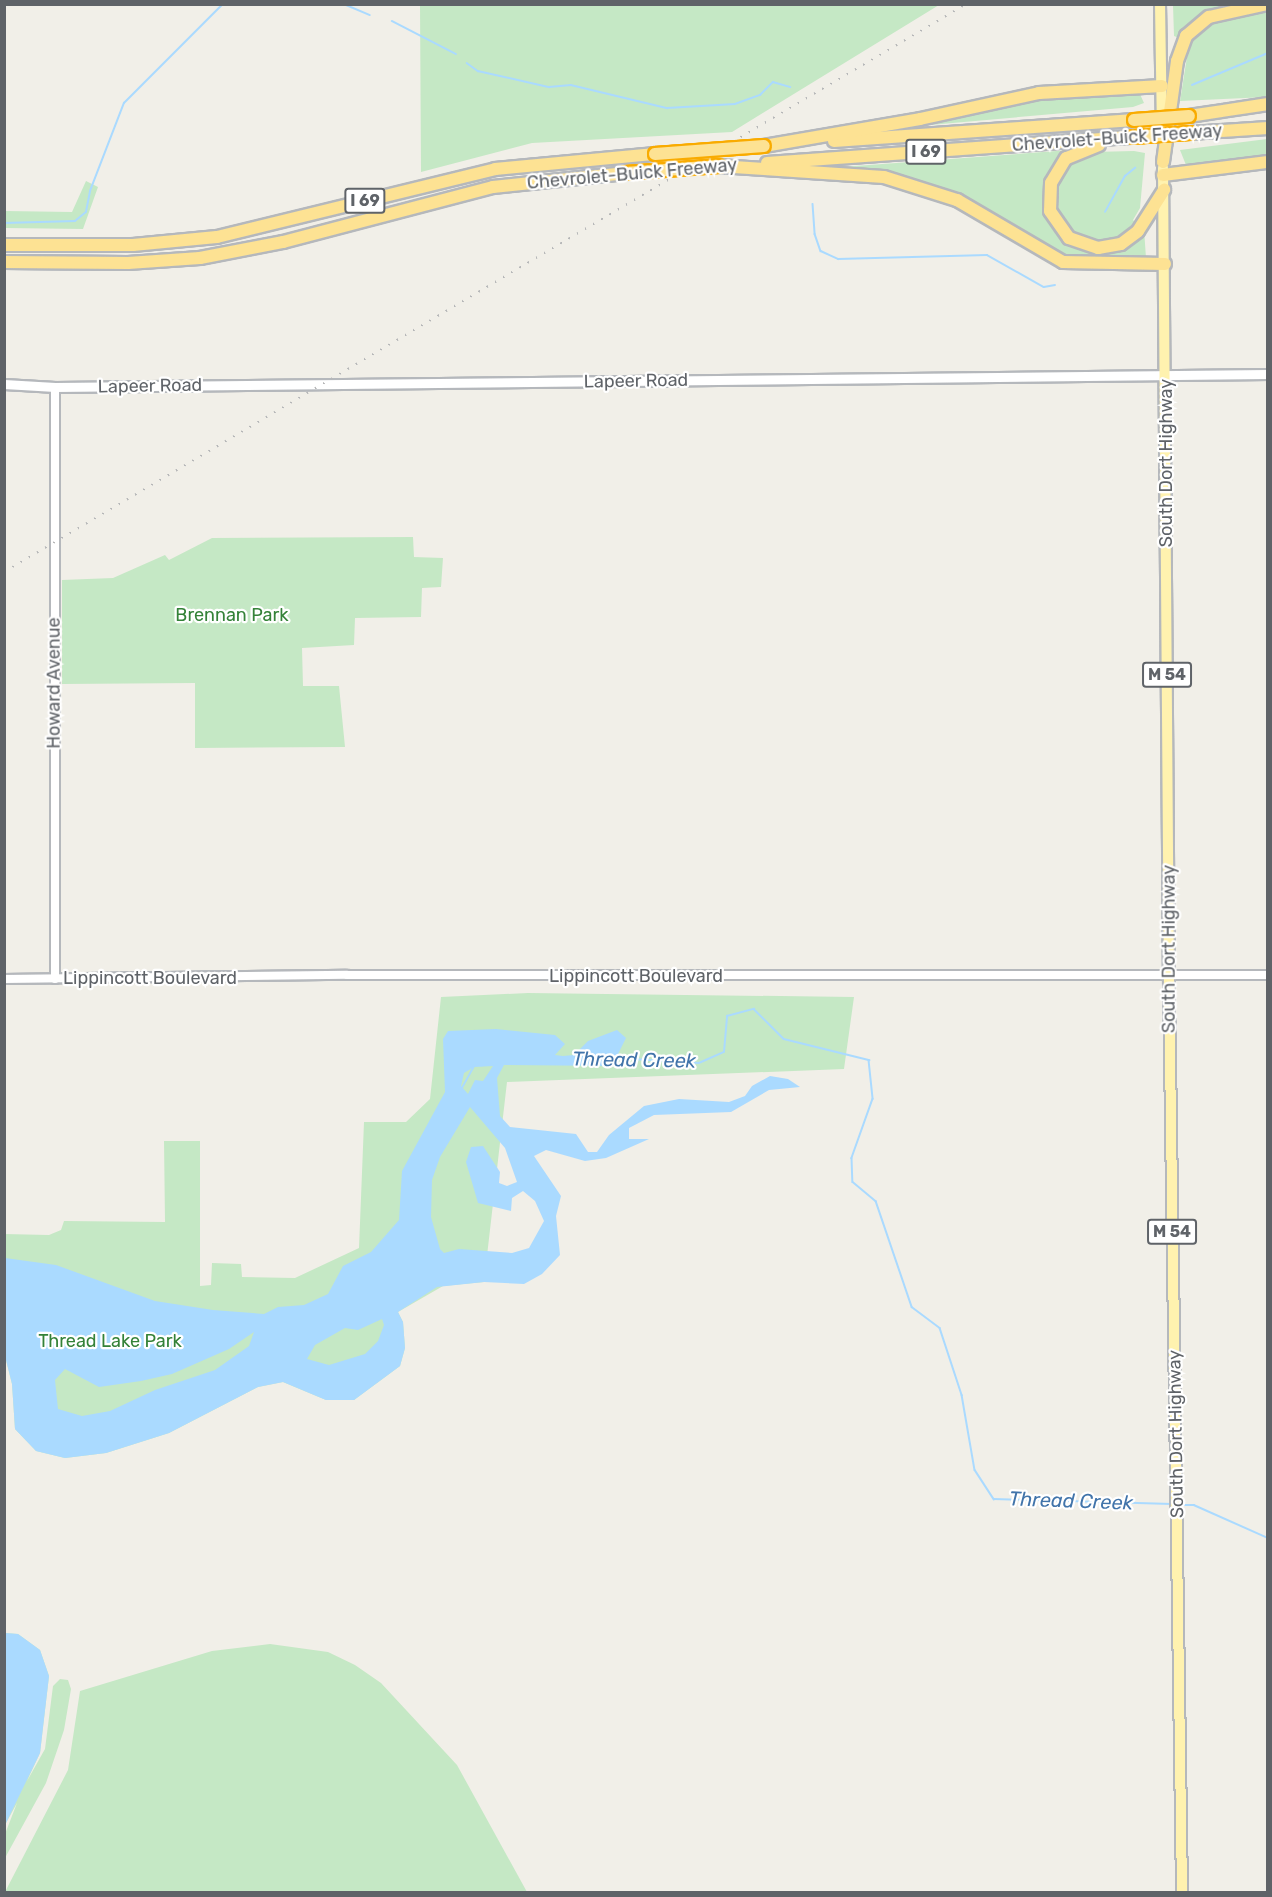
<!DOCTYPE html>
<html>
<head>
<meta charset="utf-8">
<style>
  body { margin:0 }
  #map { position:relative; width:1272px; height:1897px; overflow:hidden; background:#f1efe8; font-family:Rubik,sans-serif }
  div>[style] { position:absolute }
  .green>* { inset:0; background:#c5e8c5 }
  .water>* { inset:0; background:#aadaff }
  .stream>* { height:1.5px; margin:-0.75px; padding:0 0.75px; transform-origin:0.75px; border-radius:0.75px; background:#aadaff }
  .roads { filter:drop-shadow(2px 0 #b5b8bc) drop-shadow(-2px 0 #b5b8bc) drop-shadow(0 2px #b5b8bc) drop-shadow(0 -2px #b5b8bc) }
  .tertiary>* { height:8px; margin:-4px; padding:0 4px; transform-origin:4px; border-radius:4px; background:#fff }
  .secondary>* { height:9px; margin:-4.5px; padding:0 4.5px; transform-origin:4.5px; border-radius:4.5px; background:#fff }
  .primary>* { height:10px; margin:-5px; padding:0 5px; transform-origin:5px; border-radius:5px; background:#fff2af }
  .motorway>* { height:12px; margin:-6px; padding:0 6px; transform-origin:6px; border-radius:6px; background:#fde293 }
  .rail>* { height:1.5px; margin-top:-0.75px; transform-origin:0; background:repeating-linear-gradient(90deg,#b6b7b8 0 1.5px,transparent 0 9.5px) }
  .bridges { filter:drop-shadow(2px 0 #f9ab00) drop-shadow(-2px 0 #f9ab00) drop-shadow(0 2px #f9ab00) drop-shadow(0 -2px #f9ab00) }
  .motorway-bridge>* { height:12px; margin:-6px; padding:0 6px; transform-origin:6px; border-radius:6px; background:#fde293 }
  span { translate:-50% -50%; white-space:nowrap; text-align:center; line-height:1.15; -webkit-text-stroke:4.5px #fff; paint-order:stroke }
  .shield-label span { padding:2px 4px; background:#fff; border:2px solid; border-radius:4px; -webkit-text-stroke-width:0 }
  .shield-label { font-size:16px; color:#5f6368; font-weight:700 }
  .street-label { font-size:18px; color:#5f6368 }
  .park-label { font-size:18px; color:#348238 }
  .water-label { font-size:20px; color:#4174aa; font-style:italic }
  .frame { position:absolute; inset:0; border:6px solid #5f6368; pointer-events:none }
</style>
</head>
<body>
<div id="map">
  <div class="green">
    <div style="clip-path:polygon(420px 5px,420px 4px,939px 5px,732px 132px,532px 143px,421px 172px)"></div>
    <div style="clip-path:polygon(1173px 5px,1249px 5px,1220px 10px,1179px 38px,1174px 36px)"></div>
    <div style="clip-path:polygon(1267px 9px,1267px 97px,1180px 101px,1190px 38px,1213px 21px)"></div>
    <div style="clip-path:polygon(1139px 92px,1144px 103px,1133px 107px,907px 127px,1030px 98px)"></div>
    <div style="clip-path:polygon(1267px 139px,1267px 157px,1186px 165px,1180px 150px)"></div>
    <div style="clip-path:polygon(1070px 150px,1053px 168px,1045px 187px,1044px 201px,1055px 230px,1076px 247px,1089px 251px,1144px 229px,1146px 258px,1060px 255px,937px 188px,890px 174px,842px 167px)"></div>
    <div style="clip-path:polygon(1134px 151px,1145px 153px,1140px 208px,1133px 220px,1137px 224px,1117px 240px,1098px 243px,1073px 235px,1055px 210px,1054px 190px,1067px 164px,1093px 152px)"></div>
    <div style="clip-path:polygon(86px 181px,98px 187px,83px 229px,5px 228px,5px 211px,72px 212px)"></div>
    <div style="clip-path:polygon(413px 537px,414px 557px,443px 558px,441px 587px,422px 588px,421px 617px,355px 618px,354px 645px,302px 648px,303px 686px,339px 686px,345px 747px,195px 748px,195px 683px,62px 684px,62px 580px,113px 578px,165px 555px,169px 560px,212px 538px)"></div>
    <div style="clip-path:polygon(528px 993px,854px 997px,844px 1069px,507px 1082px,484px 1282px,443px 1286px,398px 1312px,403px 1322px,405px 1348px,400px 1366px,354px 1400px,326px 1400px,283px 1382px,258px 1387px,169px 1433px,106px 1453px,65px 1458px,36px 1451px,15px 1429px,12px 1384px,5px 1356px,4px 1234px,49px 1235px,61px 1230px,64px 1221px,165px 1222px,164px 1141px,200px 1141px,200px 1286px,211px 1285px,212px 1263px,241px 1264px,242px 1277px,295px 1278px,359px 1248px,364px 1122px,406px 1122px,430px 1099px,441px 997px)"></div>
    <div style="clip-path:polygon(5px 1633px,18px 1634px,40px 1650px,49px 1676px,40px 1753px,27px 1781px,45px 1749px,53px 1686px,60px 1679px,68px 1680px,71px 1689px,64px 1730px,46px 1783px,5px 1858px,5px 1834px,17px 1803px,5px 1825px)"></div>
    <div style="clip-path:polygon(270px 1644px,328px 1652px,355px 1665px,381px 1683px,457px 1765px,527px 1892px,5px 1892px,68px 1770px,80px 1691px,212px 1651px)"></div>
  </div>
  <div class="water">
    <div style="clip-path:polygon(evenodd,496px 1029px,555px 1035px,565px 1044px,555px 1055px,563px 1056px,574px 1055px,588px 1041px,617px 1030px,626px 1038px,612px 1066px,504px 1065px,497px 1078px,500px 1116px,510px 1127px,576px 1134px,588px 1152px,597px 1152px,609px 1135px,644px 1106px,679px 1099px,729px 1102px,745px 1096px,752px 1086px,770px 1076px,788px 1079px,800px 1087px,769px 1090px,731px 1112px,654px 1115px,629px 1128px,629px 1139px,649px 1139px,606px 1158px,585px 1161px,546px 1150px,534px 1156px,561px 1196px,556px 1216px,560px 1255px,542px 1274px,524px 1284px,484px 1282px,437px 1287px,398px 1312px,403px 1322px,405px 1348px,400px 1366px,354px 1400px,326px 1400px,283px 1382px,258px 1387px,169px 1433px,106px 1453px,65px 1458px,36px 1451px,15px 1429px,12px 1384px,5px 1356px,5px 1258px,56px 1265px,155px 1301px,213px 1310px,264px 1314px,278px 1307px,304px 1305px,328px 1294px,343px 1266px,371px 1252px,399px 1220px,402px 1171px,445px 1092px,443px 1039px,448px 1031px,496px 1029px,493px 1066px,483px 1081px,475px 1080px,468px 1094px,461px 1086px,464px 1073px,474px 1067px,493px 1066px,496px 1029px,470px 1107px,505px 1148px,517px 1182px,507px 1186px,499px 1183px,500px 1172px,483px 1146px,471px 1147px,466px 1162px,478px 1203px,511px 1211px,512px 1198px,523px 1191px,535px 1201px,544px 1221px,529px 1248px,512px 1253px,459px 1249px,444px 1253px,440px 1249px,431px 1217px,432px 1180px,440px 1157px,470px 1107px,496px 1029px,382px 1319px,384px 1325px,378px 1341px,365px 1354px,329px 1365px,307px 1359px,315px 1345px,345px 1328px,358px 1330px,382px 1319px,496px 1029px,254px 1332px,249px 1346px,215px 1370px,155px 1390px,110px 1411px,82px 1416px,58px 1409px,55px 1380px,65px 1369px,99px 1387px,141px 1381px,172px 1374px,229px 1349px,254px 1332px)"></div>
    <div style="clip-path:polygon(5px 1633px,18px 1634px,40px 1650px,49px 1676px,40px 1753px,5px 1825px)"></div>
  </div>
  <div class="stream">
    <div style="left:344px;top:4px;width:28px;rotate:23deg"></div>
    <div style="left:392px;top:21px;width:72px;rotate:27.3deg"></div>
    <div style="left:467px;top:63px;width:14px;rotate:36deg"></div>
    <div style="left:478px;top:71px;width:73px;rotate:12.7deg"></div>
    <div style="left:549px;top:87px;width:22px;rotate:-5deg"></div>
    <div style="left:571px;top:85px;width:99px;rotate:13.5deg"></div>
    <div style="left:667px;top:108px;width:68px;rotate:-3.4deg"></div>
    <div style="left:735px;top:104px;width:27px;rotate:-20deg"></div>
    <div style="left:760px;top:95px;width:18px;rotate:-45deg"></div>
    <div style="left:773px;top:82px;width:18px;rotate:16deg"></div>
    <div style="left:1192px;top:85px;width:82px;rotate:-22.8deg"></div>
    <div style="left:813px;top:204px;width:30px;rotate:86deg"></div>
    <div style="left:815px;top:234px;width:18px;rotate:71deg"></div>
    <div style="left:821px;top:251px;width:19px;rotate:25deg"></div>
    <div style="left:838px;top:259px;width:149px;rotate:-1.5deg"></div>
    <div style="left:987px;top:255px;width:65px;rotate:29.3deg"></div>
    <div style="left:1044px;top:287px;width:11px;rotate:-10deg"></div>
    <div style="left:1105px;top:212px;width:41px;rotate:-60.9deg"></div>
    <div style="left:1125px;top:176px;width:13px;rotate:-39deg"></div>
    <div style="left:4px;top:223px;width:71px;rotate:-1.6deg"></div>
    <div style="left:75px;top:221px;width:14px;rotate:-39deg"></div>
    <div style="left:86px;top:212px;width:21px;rotate:-79deg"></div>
    <div style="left:90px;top:191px;width:94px;rotate:-68.9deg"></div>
    <div style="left:124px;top:103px;width:140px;rotate:-45deg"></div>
    <div style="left:617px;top:1058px;width:82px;rotate:3.5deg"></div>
    <div style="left:699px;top:1063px;width:27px;rotate:-24deg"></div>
    <div style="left:724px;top:1052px;width:36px;rotate:-85deg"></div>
    <div style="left:727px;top:1016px;width:28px;rotate:-15deg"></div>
    <div style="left:754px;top:1009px;width:42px;rotate:45deg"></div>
    <div style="left:784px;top:1039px;width:88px;rotate:13.9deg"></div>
    <div style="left:869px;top:1060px;width:39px;rotate:84deg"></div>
    <div style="left:873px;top:1099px;width:63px;rotate:109.6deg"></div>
    <div style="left:852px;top:1158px;width:24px;rotate:88deg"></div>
    <div style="left:853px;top:1182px;width:30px;rotate:40deg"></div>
    <div style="left:876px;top:1201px;width:112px;rotate:71.2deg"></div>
    <div style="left:912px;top:1307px;width:35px;rotate:37deg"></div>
    <div style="left:940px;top:1328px;width:71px;rotate:71.8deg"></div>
    <div style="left:962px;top:1395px;width:76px;rotate:80.2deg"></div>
    <div style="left:975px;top:1470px;width:35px;rotate:57deg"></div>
    <div style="left:994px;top:1499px;width:178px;rotate:1.6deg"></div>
    <div style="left:462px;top:1088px;width:25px;rotate:-61deg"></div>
    <div style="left:1183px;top:1505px;width:11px"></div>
    <div style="left:1194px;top:1505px;width:81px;rotate:24deg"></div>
  </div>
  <div class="roads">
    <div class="tertiary">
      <div style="left:55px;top:387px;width:592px;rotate:90deg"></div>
      <div style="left:4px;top:979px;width:343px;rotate:-0.7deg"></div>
      <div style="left:347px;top:975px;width:921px"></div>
    </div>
    <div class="secondary">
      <div style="left:4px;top:384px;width:51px;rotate:3.4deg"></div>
      <div style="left:55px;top:387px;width:1213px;rotate:-0.61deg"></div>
    </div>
    <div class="primary">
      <div style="left:1160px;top:4px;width:121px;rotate:89.1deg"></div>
      <div style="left:1163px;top:168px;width:816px;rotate:89.58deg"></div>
      <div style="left:1169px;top:984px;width:908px;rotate:89.18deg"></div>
    </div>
    <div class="motorway">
      <div style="left:1189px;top:116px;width:80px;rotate:-8.6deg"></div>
      <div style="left:1190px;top:133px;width:78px;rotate:-3.7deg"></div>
      <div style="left:834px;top:141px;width:301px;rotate:-4deg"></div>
      <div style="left:1099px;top:145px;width:35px;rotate:158deg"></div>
      <div style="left:1066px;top:158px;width:29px;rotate:121deg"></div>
      <div style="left:1051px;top:183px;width:28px;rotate:92deg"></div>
      <div style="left:1050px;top:211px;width:33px;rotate:55deg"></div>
      <div style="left:1069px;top:238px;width:31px;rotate:19deg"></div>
      <div style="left:1098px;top:248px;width:23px;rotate:-10deg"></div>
      <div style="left:1121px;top:244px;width:21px;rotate:-37deg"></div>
      <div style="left:1138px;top:231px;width:49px;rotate:-57.6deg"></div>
      <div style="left:764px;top:146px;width:158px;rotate:-9.8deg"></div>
      <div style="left:920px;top:119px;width:122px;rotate:-12.3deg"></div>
      <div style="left:1039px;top:93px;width:123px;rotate:-3.3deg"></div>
      <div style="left:1163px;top:162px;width:102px;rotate:-82.1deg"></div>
      <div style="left:1177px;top:61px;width:27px;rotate:-70deg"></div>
      <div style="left:1186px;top:36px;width:30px;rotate:-40deg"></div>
      <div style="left:1209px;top:17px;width:59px;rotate:-12.6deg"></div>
      <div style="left:767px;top:163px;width:367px;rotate:-4.1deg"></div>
      <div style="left:719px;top:166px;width:165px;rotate:3.8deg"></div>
      <div style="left:884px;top:177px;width:77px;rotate:17.5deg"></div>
      <div style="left:957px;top:200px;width:123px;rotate:30.3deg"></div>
      <div style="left:1063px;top:262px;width:102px;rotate:1.1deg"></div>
      <div style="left:1163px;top:175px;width:106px;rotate:-7.1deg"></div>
      <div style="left:4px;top:245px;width:129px"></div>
      <div style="left:133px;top:245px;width:84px;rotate:-5.4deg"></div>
      <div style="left:217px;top:237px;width:286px;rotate:-13.7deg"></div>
      <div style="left:495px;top:169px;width:161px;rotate:-5.4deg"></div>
      <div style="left:4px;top:262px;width:124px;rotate:0.5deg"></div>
      <div style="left:128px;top:263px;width:72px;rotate:-4deg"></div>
      <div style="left:200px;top:258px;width:85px;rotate:-10.9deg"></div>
      <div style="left:283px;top:242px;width:217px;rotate:-14.7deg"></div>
      <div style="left:493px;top:187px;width:134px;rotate:-6deg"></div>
    </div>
  </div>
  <div class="rail">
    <div style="left:4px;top:572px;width:1117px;rotate:-30.56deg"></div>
  </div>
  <div class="bridges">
    <div class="motorway-bridge">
      <div style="left:1134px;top:120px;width:55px;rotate:-4.2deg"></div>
      <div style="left:1133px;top:137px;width:57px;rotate:-4deg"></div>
      <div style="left:655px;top:154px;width:109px;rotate:-4.2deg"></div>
      <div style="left:626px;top:173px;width:93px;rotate:-4.3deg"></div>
    </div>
  </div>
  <div class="shield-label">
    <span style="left:926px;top:152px">I 69</span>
    <span style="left:365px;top:201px">I 69</span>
    <span style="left:1167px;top:675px">M 54</span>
    <span style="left:1172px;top:1232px">M 54</span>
  </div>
  <div class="street-label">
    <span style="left:1117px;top:138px;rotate:-4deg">Chevrolet-Buick Freeway</span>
    <span style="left:632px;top:174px;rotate:-5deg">Chevrolet-Buick Freeway</span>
    <span style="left:636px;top:381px;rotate:-1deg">Lapeer Road</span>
    <span style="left:150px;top:386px;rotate:-1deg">Lapeer Road</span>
    <span style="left:1166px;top:463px;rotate:-90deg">South Dort Highway</span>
    <span style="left:54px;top:683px;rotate:-90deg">Howard Avenue</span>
    <span style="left:1169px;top:949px;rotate:-90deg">South Dort Highway</span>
    <span style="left:636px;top:976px">Lippincott Boulevard</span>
    <span style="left:150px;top:978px">Lippincott Boulevard</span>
    <span style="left:1176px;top:1434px;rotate:-91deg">South Dort Highway</span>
  </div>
  <div class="park-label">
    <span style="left:232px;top:615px">Brennan Park</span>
    <span style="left:110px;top:1341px">Thread Lake Park</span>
  </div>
  <div class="water-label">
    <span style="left:634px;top:1060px;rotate:1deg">Thread Creek</span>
    <span style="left:1071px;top:1501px;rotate:2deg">Thread Creek</span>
  </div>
  <div class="frame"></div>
</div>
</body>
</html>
